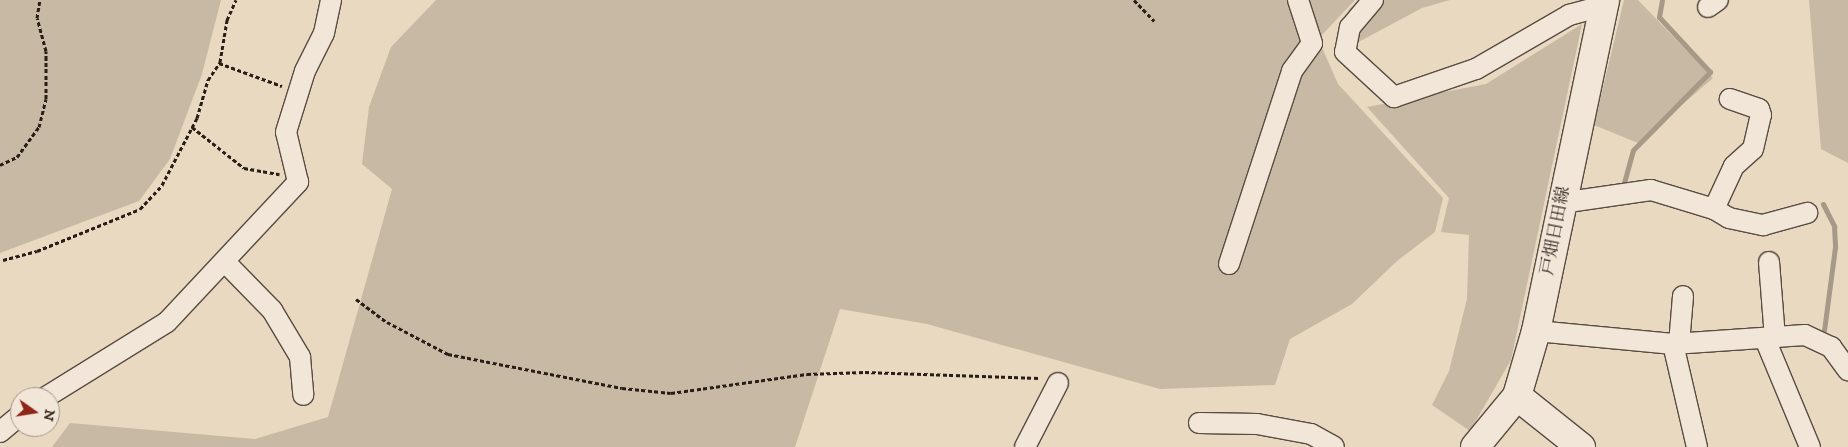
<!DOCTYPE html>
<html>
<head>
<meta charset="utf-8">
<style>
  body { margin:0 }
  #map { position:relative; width:1848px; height:447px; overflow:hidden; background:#e9d9c1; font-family:"IM FELL DW Pica","Noto Serif JP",serif }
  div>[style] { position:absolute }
  .green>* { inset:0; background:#c8b9a4 }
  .stream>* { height:5px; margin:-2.5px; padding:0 2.5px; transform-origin:2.5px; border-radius:2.5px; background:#a79987 }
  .path>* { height:3px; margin-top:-1.5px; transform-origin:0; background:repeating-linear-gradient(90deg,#281d17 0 4px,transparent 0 6.5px) }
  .roads { filter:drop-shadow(1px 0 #584c42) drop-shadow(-1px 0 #584c42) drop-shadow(0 1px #584c42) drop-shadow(0 -1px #584c42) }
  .street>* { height:20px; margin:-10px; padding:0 10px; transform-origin:10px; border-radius:10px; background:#f1e6d7 }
  .secondary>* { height:28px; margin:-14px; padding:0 14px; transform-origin:14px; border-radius:14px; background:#f1e6d7 }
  span { translate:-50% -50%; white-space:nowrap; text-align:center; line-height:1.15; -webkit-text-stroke:4px #f1e6d7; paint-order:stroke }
  .street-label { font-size:18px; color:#281d17 }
  .north { position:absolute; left:10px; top:387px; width:50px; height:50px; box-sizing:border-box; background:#f1e6d7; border:1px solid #a1968a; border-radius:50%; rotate:103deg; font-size:14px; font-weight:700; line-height:20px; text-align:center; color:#281d17 }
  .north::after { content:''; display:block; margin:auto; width:18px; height:22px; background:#8f2418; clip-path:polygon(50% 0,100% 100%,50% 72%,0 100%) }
</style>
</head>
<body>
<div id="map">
  <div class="green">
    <div style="clip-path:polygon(0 0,221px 0,202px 74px,170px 159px,139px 201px,0 253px)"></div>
    <div style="clip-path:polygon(436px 0,1301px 0,1338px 84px,1443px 198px,1435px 232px,1397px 261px,1352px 304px,1290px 339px,1275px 385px,1160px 389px,927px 324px,840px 309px,795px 447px,52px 447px,70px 423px,255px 439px,328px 417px,392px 189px,362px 164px,369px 107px,391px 47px)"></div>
    <div style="clip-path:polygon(1308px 0,1355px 0,1321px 36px)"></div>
    <div style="clip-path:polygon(1361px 0,1450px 0,1422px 8px,1351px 46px,1339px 36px,1349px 9px)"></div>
    <div style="clip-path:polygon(1624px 0,1638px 0,1713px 78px,1638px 143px,1594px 125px)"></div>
    <div style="clip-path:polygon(1809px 0,1848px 0,1848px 163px,1821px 149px)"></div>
    <div style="clip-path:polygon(1582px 24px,1511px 360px,1470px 431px,1432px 405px,1449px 371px,1467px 299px,1469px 235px,1441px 232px,1449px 198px,1367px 107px,1486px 84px)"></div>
  </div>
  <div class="stream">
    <div style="left:1622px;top:190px;width:41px;rotate:-74.6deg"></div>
    <div style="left:1633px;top:150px;width:110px;rotate:-45.4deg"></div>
    <div style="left:1710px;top:72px;width:75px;rotate:-132.8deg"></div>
    <div style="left:1659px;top:17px;width:17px;rotate:-80deg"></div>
    <div style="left:1823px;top:204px;width:25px;rotate:63deg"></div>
    <div style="left:1834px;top:226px;width:21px;rotate:87deg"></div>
    <div style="left:1835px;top:247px;width:84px;rotate:97.5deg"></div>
  </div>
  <div class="path">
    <div style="left:1134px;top:0;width:29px;rotate:46deg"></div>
    <div style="left:219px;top:63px;width:67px;rotate:20.1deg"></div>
    <div style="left:192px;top:127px;width:66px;rotate:38.3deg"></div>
    <div style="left:244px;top:168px;width:36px;rotate:10deg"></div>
    <div style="left:0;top:165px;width:19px;rotate:-25deg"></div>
    <div style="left:17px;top:157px;width:37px;rotate:-54deg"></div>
    <div style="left:39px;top:127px;width:29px;rotate:-76deg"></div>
    <div style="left:46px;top:99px;width:48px;rotate:-90deg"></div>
    <div style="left:46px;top:51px;width:34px;rotate:-105deg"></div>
    <div style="left:37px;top:18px;width:18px;rotate:-81deg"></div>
    <div style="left:3px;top:260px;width:35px;rotate:-15deg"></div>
    <div style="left:37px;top:251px;width:111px;rotate:-22.2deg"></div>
    <div style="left:140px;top:209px;width:33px;rotate:-47deg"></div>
    <div style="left:162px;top:185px;width:76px;rotate:-62.4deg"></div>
    <div style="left:197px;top:118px;width:40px;rotate:-74deg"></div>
    <div style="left:208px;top:80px;width:22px;rotate:-56deg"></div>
    <div style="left:220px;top:62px;width:43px;rotate:-80.5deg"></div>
    <div style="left:227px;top:20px;width:22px;rotate:-66deg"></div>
    <div style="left:356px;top:299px;width:39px;rotate:37deg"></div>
    <div style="left:387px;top:322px;width:69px;rotate:27.7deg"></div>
    <div style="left:448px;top:354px;width:177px;rotate:11.1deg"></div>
    <div style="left:622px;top:388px;width:49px;rotate:5.8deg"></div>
    <div style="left:671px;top:393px;width:137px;rotate:-8deg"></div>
    <div style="left:807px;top:374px;width:58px;rotate:-2deg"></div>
    <div style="left:865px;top:372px;width:175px;rotate:2deg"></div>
  </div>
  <div class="roads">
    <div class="street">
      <div style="left:1373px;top:0;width:35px;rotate:130deg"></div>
      <div style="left:1350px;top:27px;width:25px;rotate:101deg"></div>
      <div style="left:1345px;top:52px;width:67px;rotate:42.6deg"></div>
      <div style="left:1394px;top:97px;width:87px;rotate:-18.9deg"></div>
      <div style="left:1476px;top:69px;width:108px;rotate:-30.1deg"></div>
      <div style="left:1569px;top:15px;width:35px;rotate:-15deg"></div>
      <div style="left:1708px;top:7px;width:12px;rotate:-35deg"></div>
      <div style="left:1561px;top:203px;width:91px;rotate:-8.2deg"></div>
      <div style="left:1651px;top:190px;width:66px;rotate:16.8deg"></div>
      <div style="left:1714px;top:209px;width:47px;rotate:-65.1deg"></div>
      <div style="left:1734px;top:166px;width:25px;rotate:-42deg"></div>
      <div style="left:1753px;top:149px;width:35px;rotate:-77deg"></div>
      <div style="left:1761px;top:115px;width:6px;rotate:-108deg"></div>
      <div style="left:1759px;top:109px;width:31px;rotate:-161deg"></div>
      <div style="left:1714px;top:209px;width:17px;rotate:31deg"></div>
      <div style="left:1729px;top:218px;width:35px;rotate:12deg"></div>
      <div style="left:1763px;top:225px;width:46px;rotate:-15.3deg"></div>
      <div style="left:1769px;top:262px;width:76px;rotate:85.5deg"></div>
      <div style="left:226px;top:263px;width:66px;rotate:45.6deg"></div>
      <div style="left:272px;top:310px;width:55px;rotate:59.2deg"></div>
      <div style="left:300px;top:357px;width:38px;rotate:85deg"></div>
      <div style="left:1229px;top:264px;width:203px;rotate:-71.9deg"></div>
      <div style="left:1292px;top:71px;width:34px;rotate:-54deg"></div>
      <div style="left:1312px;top:43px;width:45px;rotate:-108deg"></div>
      <div style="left:1536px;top:331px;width:138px;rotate:5.4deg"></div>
      <div style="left:1673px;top:344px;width:132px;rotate:-3.9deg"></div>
      <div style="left:1805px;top:335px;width:29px;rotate:25deg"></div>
      <div style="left:1831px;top:347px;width:29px;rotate:54deg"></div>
      <div style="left:1765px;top:339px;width:117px;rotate:67.4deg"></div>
      <div style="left:1673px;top:344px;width:106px;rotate:76.9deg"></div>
      <div style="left:1679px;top:344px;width:48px;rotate:-85.2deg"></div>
      <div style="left:46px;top:397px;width:142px;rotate:-31.8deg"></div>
      <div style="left:167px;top:322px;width:192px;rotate:-46.9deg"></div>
      <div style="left:298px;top:182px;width:51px;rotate:-103.5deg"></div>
      <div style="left:286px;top:132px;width:64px;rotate:-72.7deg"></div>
      <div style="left:305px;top:71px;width:42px;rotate:-63.4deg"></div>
      <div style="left:324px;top:33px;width:34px;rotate:-78deg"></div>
      <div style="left:1199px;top:423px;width:58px;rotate:1deg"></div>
      <div style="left:1257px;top:424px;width:55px;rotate:10.5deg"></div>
      <div style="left:1311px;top:434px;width:26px;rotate:29deg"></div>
      <div style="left:0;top:432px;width:26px;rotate:-40deg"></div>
      <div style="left:1025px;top:447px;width:72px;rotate:-62.7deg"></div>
    </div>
    <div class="secondary">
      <div style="left:1517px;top:396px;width:82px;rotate:38.6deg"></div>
      <div style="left:1475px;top:447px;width:66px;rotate:-50.5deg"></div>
      <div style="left:1517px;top:396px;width:68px;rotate:-73.7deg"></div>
      <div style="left:1536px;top:331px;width:338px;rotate:-78.2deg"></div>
    </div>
  </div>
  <div class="street-label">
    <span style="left:1556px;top:231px;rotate:-79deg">戸畑日田線</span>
  </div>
  <div class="north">N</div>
</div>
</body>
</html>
